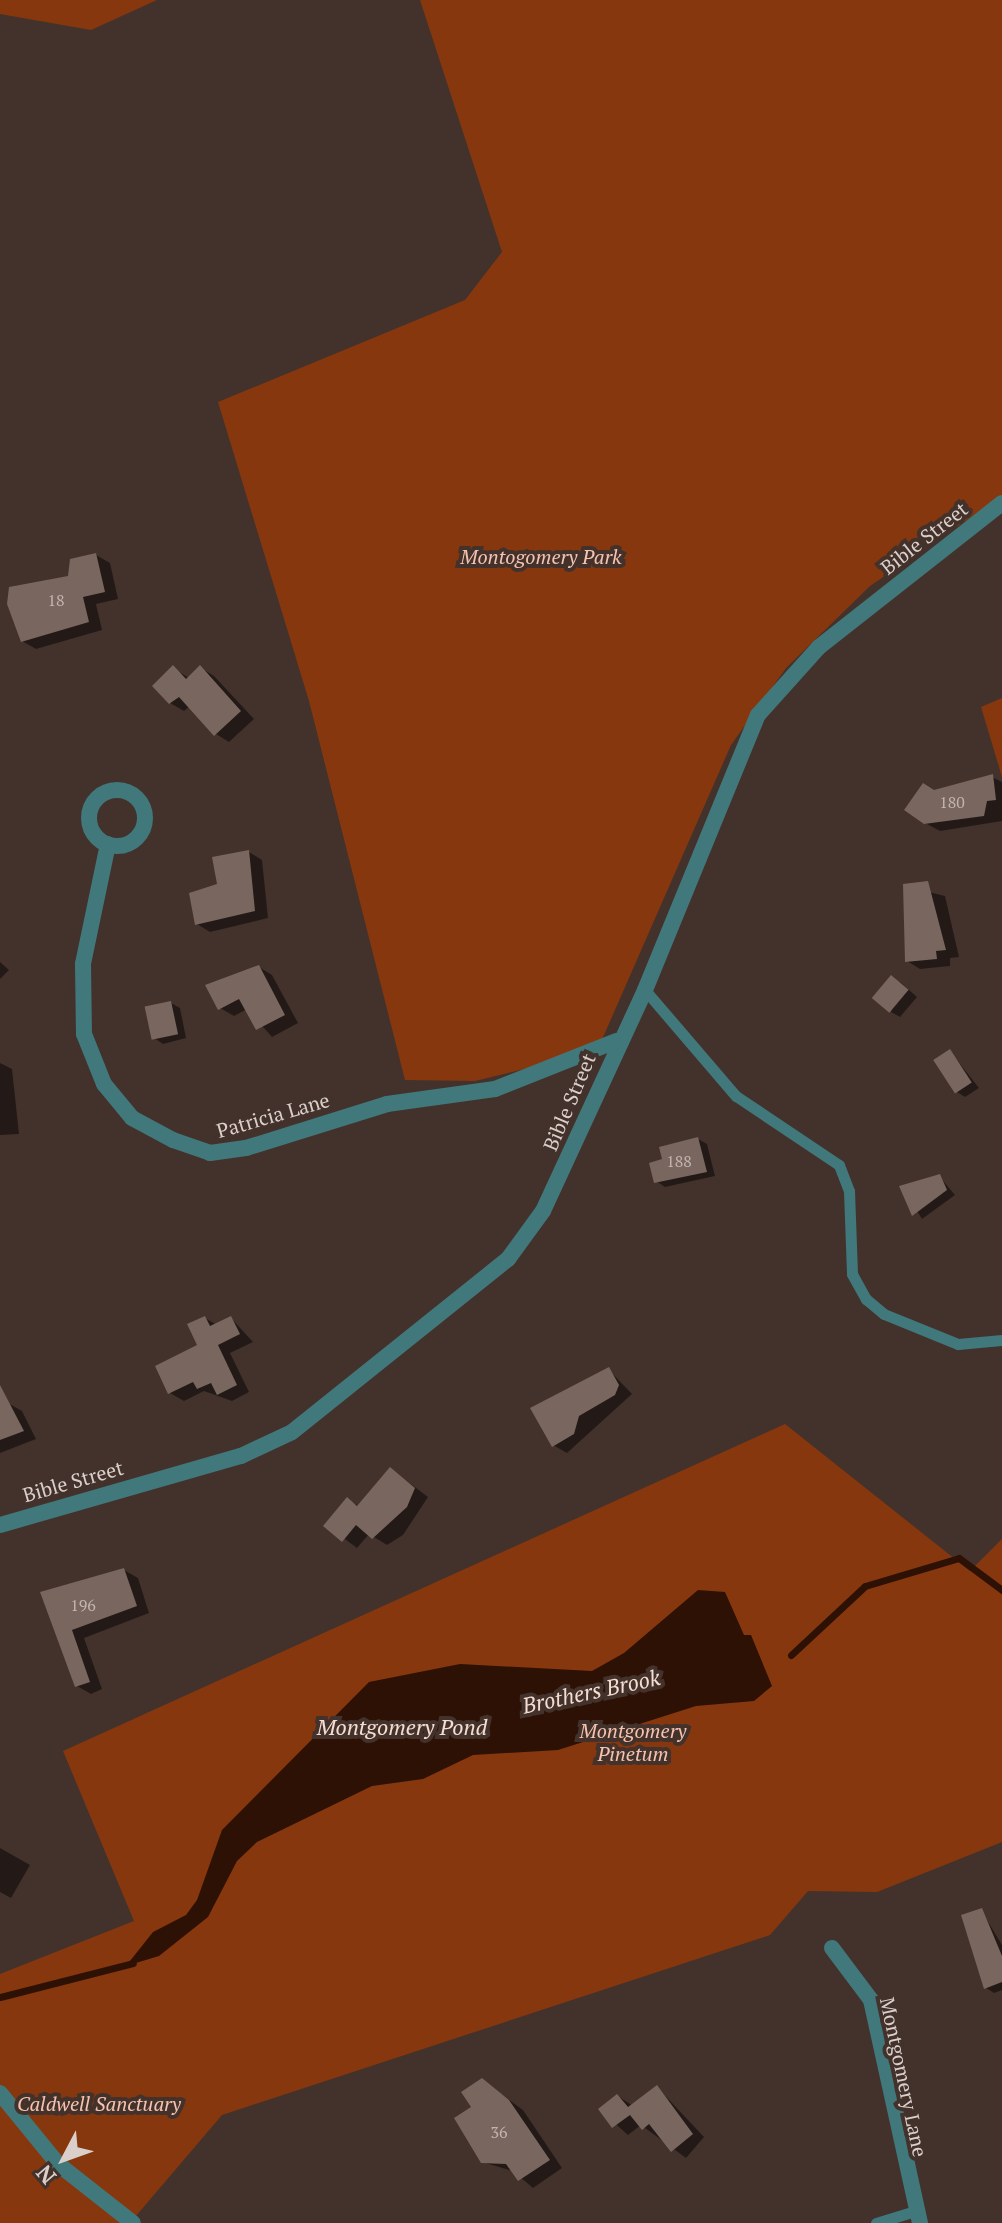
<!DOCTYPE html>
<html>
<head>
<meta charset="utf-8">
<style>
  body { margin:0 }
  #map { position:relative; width:1002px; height:2223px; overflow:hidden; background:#43322b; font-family:"PT Serif",serif }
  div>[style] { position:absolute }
  .green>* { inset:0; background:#87370e }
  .water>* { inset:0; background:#2e1105 }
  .shadow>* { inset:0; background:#0007 }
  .stream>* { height:7px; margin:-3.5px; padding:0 3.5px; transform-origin:3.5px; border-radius:3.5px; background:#2e1105 }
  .building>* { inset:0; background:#79665e; transform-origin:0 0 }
  .lane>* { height:11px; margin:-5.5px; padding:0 5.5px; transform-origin:5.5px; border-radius:5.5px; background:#41787b }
  .street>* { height:16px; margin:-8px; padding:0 8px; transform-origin:8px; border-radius:8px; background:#41787b }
  .street>.ring { margin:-8px; padding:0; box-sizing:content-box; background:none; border:16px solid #41787b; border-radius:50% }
  span { translate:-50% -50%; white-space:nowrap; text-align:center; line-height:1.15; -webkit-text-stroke:8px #43322b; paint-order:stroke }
  .number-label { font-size:16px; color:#c2b5b0 }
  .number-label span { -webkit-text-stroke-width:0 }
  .street-label { font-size:20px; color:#dacfcb }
  .park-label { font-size:20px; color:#f5c3af; font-style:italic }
  .water-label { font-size:22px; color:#f6ddd2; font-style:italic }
  .north { position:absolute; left:24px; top:2119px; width:80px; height:80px; -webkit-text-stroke:6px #43322b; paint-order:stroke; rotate:229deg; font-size:22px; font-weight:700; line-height:32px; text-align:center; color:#dacfcb }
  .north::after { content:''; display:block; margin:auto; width:28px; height:36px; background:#dacfcb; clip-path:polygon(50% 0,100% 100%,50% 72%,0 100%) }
</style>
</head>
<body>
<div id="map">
  <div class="green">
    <div style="clip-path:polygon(0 0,157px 0,91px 30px,0 14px)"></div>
    <div style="clip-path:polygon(420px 0,1002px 0,1002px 496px,870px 586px,786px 668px,731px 745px,597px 1051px,475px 1081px,405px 1080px,309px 701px,218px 402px,465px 300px,502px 252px)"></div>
    <div style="clip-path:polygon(1002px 698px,1002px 777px,981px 707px)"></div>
    <div style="clip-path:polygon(785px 1424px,970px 1571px,1002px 1539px,1002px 1842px,877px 1892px,808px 1891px,770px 1935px,222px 2115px,130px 2223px,0 2223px,0 1974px,134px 1921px,63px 1751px)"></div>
  </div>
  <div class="water">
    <div style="clip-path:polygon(698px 1590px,725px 1592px,744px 1635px,751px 1635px,772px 1686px,754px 1701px,696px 1706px,558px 1750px,473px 1755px,423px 1779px,372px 1786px,257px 1842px,237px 1861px,208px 1917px,159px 1956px,126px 1966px,153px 1932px,186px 1915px,197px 1900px,222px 1830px,369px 1682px,460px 1664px,592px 1671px,624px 1653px)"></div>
  </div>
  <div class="shadow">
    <div style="clip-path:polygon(96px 555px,110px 563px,118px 599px,96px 604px,102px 630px,36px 649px,22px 641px)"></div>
    <div style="clip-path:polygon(173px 668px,189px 678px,201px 668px,214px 676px,254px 719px,229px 742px,216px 734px,190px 706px,184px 711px,170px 703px)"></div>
    <div style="clip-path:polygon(992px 777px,1002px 782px,1002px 821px,940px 831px,925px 823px,935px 792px)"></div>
    <div style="clip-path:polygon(249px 852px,262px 860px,268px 918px,210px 932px,197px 924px)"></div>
    <div style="clip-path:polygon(905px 886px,945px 896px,959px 957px,950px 958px,950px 966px,920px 969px,907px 961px)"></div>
    <div style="clip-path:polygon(0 962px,9px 970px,0 979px)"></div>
    <div style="clip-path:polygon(259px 967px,272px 975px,298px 1023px,272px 1037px,247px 1009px,234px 1016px,220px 1008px)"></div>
    <div style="clip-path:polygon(900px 982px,917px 997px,900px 1017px,891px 1012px)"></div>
    <div style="clip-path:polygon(171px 1003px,180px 1008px,186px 1038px,163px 1044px,154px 1038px)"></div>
    <div style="clip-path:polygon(950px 1051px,979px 1088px,965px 1097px,957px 1092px)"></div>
    <div style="clip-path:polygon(0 1063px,12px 1069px,19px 1134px,0 1135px)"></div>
    <div style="clip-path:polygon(698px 1139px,707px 1144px,715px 1176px,665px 1187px,656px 1181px,664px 1161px)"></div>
    <div style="clip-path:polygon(940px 1177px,955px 1195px,922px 1219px,902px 1187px)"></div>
    <div style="clip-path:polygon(205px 1318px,217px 1325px,231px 1318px,253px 1342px,230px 1353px,249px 1392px,232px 1401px,204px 1391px,184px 1401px,170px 1393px,200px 1346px)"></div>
    <div style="clip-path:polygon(609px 1370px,632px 1394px,567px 1453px,553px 1445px)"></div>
    <div style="clip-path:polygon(8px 1403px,22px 1411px,36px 1439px,0 1453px,0 1406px)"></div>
    <div style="clip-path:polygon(391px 1469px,428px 1497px,403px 1535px,387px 1545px,369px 1534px,357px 1548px,326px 1525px,348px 1500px,359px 1506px)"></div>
    <div style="clip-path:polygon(124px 1570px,138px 1578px,149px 1613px,84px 1638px,102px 1689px,91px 1694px,77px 1686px,43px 1593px)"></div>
    <div style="clip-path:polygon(0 1848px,30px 1865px,11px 1898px,0 1892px)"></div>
    <div style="clip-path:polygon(981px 1910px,1002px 1945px,1002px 1990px,994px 1993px,986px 1988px)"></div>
    <div style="clip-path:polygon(482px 2080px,523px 2110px,562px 2168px,533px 2188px,513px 2171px,482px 2162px)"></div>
    <div style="clip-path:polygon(657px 2087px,704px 2137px,686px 2158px,641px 2125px,628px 2135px,600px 2110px,618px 2096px,633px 2106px)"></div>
  </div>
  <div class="stream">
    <div style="left:791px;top:1655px;width:101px;rotate:-43deg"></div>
    <div style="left:865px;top:1586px;width:98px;rotate:-16.6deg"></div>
    <div style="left:959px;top:1558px;width:54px;rotate:36.7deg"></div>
    <div style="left:0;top:1997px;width:137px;rotate:-14.3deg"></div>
  </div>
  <div class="building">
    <div style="clip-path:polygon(96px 553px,105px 592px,83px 597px,89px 622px,21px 642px,7px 604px,9px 587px,68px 576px,70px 559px)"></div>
    <div style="clip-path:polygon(173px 665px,186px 679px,200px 665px,241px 711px,214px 736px,179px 697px,169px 704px,152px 686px)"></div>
    <div style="clip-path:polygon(993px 774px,996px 800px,987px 801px,984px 816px,924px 824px,904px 810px,923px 783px,934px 790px)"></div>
    <div style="clip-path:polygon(249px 850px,255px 911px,195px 925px,189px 893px,217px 884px,212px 857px)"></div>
    <div style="clip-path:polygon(928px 881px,946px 950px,936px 951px,937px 959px,905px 962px,903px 884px)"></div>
    <div style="clip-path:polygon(259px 965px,285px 1015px,256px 1030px,239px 999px,218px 1010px,205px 985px)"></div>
    <div style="left:891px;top:975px;width:23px;height:30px;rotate:40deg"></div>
    <div style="left:171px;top:1001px;width:34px;height:27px;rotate:78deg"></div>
    <div style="left:950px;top:1049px;width:40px;height:20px;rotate:57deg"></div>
    <div style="clip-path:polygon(698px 1137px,707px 1172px,654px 1183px,649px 1163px,662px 1159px,659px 1147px)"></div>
    <div style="clip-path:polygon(940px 1174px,947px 1190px,912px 1216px,899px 1186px)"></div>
    <div style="clip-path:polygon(205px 1316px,210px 1326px,231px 1316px,240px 1334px,218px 1345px,237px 1385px,217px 1395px,211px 1383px,197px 1389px,193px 1382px,168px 1394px,155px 1366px,197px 1345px,187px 1324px)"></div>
    <div style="clip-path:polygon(609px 1367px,619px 1385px,615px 1395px,579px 1416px,574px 1434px,552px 1447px,530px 1408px)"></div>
    <div style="clip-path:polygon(0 1385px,24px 1431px,0 1440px)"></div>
    <div style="clip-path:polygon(390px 1467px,415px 1488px,407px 1507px,372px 1539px,356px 1525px,342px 1542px,323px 1526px,347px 1497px,357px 1506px)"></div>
    <div style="clip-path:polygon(124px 1568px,137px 1606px,72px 1630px,90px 1682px,75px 1687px,40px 1592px)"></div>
    <div style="clip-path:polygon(982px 1908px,1002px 1956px,1002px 1982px,984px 1989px,961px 1915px)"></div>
    <div style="clip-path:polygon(482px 2078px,509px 2100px,550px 2160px,518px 2181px,506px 2164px,481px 2163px,454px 2118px,471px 2107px,461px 2092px)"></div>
    <div style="clip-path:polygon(657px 2085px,693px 2134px,671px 2152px,649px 2124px,642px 2130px,630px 2115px,612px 2128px,598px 2109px,617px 2094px,628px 2107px)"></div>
  </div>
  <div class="lane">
    <div style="left:645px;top:990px;width:140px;rotate:49.4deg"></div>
    <div style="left:736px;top:1096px;width:124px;rotate:33.8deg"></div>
    <div style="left:839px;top:1165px;width:28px;rotate:69deg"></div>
    <div style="left:849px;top:1191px;width:83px;rotate:87.9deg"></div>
    <div style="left:852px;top:1274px;width:29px;rotate:61deg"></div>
    <div style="left:866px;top:1299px;width:23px;rotate:40deg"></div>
    <div style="left:884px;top:1314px;width:80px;rotate:22.1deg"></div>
    <div style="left:958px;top:1344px;width:44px;rotate:-5.2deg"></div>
    <div style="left:876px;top:2223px;width:41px;rotate:-17.1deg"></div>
  </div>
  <div class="street">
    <div class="ring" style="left:89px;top:790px;width:40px;height:40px"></div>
    <div style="left:108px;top:844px;width:123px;rotate:101.8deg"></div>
    <div style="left:83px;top:964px;width:70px;rotate:89.2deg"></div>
    <div style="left:84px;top:1034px;width:54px;rotate:68.2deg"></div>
    <div style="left:104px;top:1084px;width:44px;rotate:50.5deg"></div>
    <div style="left:132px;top:1118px;width:47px;rotate:28.2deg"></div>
    <div style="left:173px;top:1140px;width:39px;rotate:19deg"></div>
    <div style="left:210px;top:1153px;width:36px;rotate:-8deg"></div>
    <div style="left:246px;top:1148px;width:148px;rotate:-17.3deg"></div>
    <div style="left:387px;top:1104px;width:109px;rotate:-7.9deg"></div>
    <div style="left:495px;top:1089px;width:130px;rotate:-21.6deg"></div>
    <div style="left:0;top:1525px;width:251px;rotate:-16deg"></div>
    <div style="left:241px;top:1456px;width:56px;rotate:-25.2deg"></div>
    <div style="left:292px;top:1432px;width:277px;rotate:-38.7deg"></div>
    <div style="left:508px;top:1259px;width:59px;rotate:-53.9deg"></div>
    <div style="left:543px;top:1211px;width:243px;rotate:-65.2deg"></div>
    <div style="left:645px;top:990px;width:297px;rotate:-67.7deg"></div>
    <div style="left:758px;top:715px;width:91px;rotate:-48.1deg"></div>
    <div style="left:819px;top:647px;width:233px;rotate:-38.2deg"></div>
    <div style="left:832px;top:1948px;width:65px;rotate:53.1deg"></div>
    <div style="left:871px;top:2000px;width:228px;rotate:77.6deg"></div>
    <div style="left:0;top:2093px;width:92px;rotate:50.8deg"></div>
    <div style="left:58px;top:2164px;width:95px;rotate:38.2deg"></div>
  </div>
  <div class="number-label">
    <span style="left:56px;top:600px">18</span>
    <span style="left:952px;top:802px">180</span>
    <span style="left:679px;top:1161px">188</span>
    <span style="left:83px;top:1605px">196</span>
    <span style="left:499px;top:2132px">36</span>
  </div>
  <div class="street-label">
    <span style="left:924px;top:538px;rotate:-38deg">Bible Street</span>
    <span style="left:569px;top:1102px;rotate:-67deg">Bible Street</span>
    <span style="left:273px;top:1115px;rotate:-16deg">Patricia Lane</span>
    <span style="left:73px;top:1481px;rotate:-16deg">Bible Street</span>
    <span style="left:904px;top:2077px;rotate:78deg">Montgomery Lane</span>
  </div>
  <div class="park-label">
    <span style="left:541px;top:556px">Montogomery Park</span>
    <span style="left:633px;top:1742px">Montgomery<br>Pinetum</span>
    <span style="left:99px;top:2103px">Caldwell Sanctuary</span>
  </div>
  <div class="water-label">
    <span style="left:591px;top:1691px;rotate:-12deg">Brothers Brook</span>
    <span style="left:402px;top:1727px">Montgomery Pond</span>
  </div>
  <div class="north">N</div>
</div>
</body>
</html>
